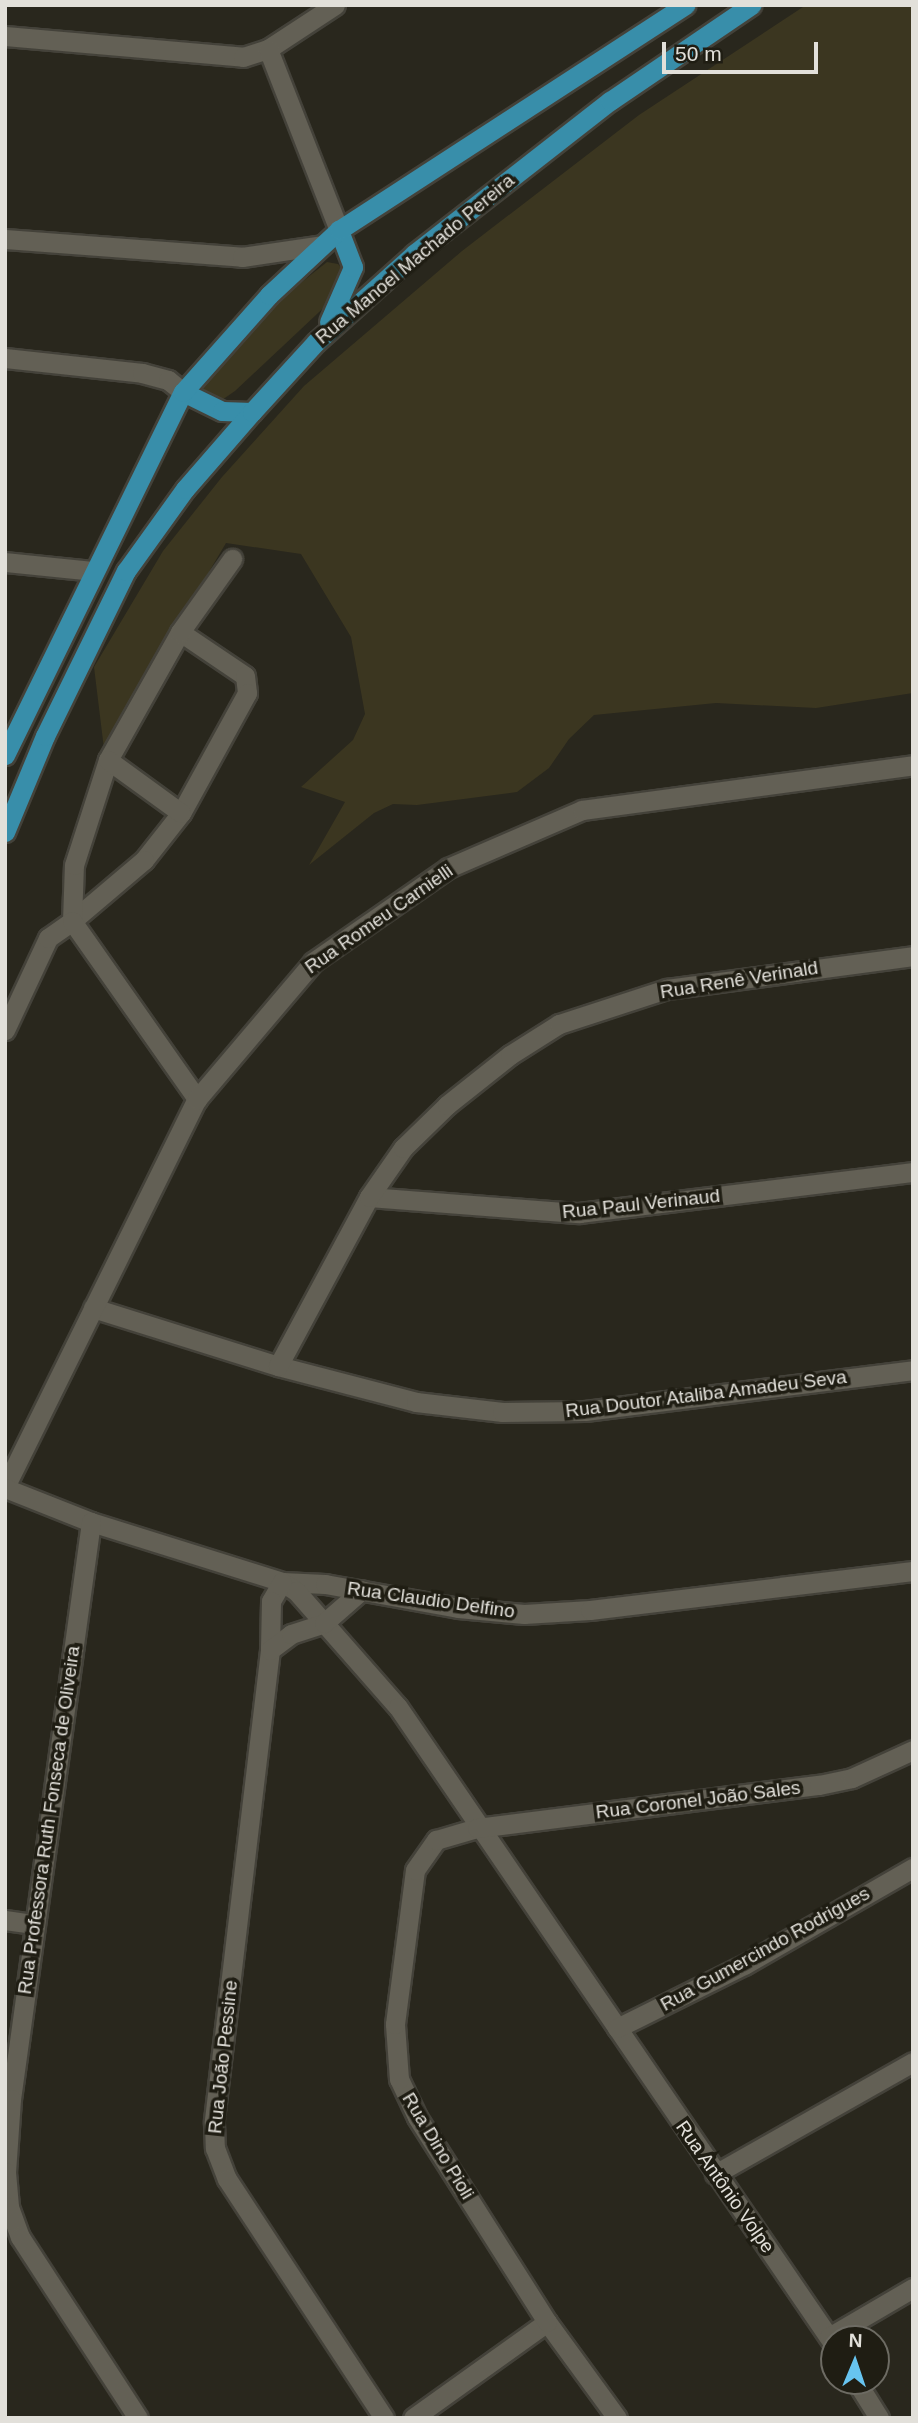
<!DOCTYPE html>
<html>
<head>
<meta charset="utf-8">
<style>
  body { margin:0 }
  #map { position:relative; width:918px; height:2423px; overflow:hidden; background:#29271d; font-family:Helvetica,sans-serif }
  div>[style] { position:absolute }
  .green>* { inset:0; background:#3b3620 }
  .roads { filter:drop-shadow(2px 0 #44423a) drop-shadow(-2px 0 #44423a) drop-shadow(0 2px #44423a) drop-shadow(0 -2px #44423a) }
  .minor>* { height:19px; margin:-9.5px; padding:0 9.5px; transform-origin:9.5px; border-radius:9.5px; background:#636055 }
  .primary>* { height:19px; margin:-9.5px; padding:0 9.5px; transform-origin:9.5px; border-radius:9.5px; background:#388eaa }
  span { translate:-50% -50%; white-space:nowrap; text-align:center; line-height:1.15; -webkit-text-stroke:7px #1f1d13; paint-order:stroke }
  .street-label { font-size:19px; color:#e2e0da }
  .frame { position:absolute; inset:0; border:7px solid #e2e0da; pointer-events:none }
  .north { position:absolute; left:820px; top:2325px; width:70px; height:70px; box-sizing:border-box; background:#1f1d13; border:2px solid #6d6b63; border-radius:50%; rotate:2deg; font-size:19px; font-weight:700; line-height:28px; text-align:center; color:#e2e0da }
  .north::after { content:''; display:block; margin:auto; width:24px; height:32px; background:#67c4f0; clip-path:polygon(50% 0,100% 100%,50% 72%,0 100%) }
  .scale { position:absolute; left:662px; top:42px; width:156px; height:32px; box-sizing:border-box; border:4px solid #e2e0da; border-top:0; padding-left:9px; font-size:21px; line-height:24px; white-space:nowrap; color:#e2e0da; -webkit-text-stroke:5px #1f1d13; paint-order:stroke }
</style>
</head>
<body>
<div id="map">
  <div class="green">
    <div style="clip-path:polygon(806px 5px,913px 5px,913px 693px,816px 708px,716px 703px,594px 715px,569px 739px,549px 768px,517px 792px,417px 805px,393px 804px,374px 813px,309px 865px,345px 802px,301px 787px,353px 740px,365px 714px,351px 637px,301px 554px,226px 543px,104px 749px,94px 667px,163px 551px,222px 477px,304px 386px,462px 251px,639px 115px)"></div>
    <div style="clip-path:polygon(327px 262px,338px 264px,344px 271px,334px 298px,235px 391px,219px 402px,205px 397px,202px 388px,264px 312px)"></div>
  </div>
  <div class="roads">
    <div class="minor">
      <div style="left:5px;top:36px;width:239px;rotate:5deg"></div>
      <div style="left:243px;top:57px;width:26px;rotate:-18deg"></div>
      <div style="left:268px;top:49px;width:80px;rotate:-33.3deg"></div>
      <div style="left:268px;top:49px;width:194px;rotate:68.6deg"></div>
      <div style="left:5px;top:239px;width:238px;rotate:4.3deg"></div>
      <div style="left:242px;top:257px;width:81px;rotate:-8.5deg"></div>
      <div style="left:5px;top:358px;width:138px;rotate:6.2deg"></div>
      <div style="left:142px;top:373px;width:27px;rotate:15deg"></div>
      <div style="left:168px;top:380px;width:19px;rotate:39deg"></div>
      <div style="left:5px;top:562px;width:88px;rotate:5.8deg"></div>
      <div style="left:180px;top:632px;width:78px;rotate:34.1deg"></div>
      <div style="left:245px;top:676px;width:17px;rotate:83deg"></div>
      <div style="left:247px;top:693px;width:137px;rotate:118.8deg"></div>
      <div style="left:181px;top:813px;width:60px;rotate:128.2deg"></div>
      <div style="left:144px;top:860px;width:94px;rotate:139.7deg"></div>
      <div style="left:72px;top:921px;width:56px;rotate:-88deg"></div>
      <div style="left:74px;top:865px;width:110px;rotate:-72.1deg"></div>
      <div style="left:108px;top:760px;width:147px;rotate:-60.6deg"></div>
      <div style="left:180px;top:632px;width:90px;rotate:-54.5deg"></div>
      <div style="left:108px;top:760px;width:90px;rotate:36deg"></div>
      <div style="left:5px;top:1030px;width:102px;rotate:-64.9deg"></div>
      <div style="left:48px;top:938px;width:29px;rotate:-35deg"></div>
      <div style="left:72px;top:921px;width:218px;rotate:54.9deg"></div>
      <div style="left:369px;top:1197px;width:211px;rotate:4.4deg"></div>
      <div style="left:579px;top:1213px;width:337px;rotate:-7deg"></div>
      <div style="left:93px;top:1308px;width:194px;rotate:17.4deg"></div>
      <div style="left:278px;top:1366px;width:143px;rotate:14.6deg"></div>
      <div style="left:416px;top:1402px;width:87px;rotate:6.6deg"></div>
      <div style="left:502px;top:1412px;width:83px;rotate:-0.7deg"></div>
      <div style="left:585px;top:1411px;width:331px;rotate:-7.1deg"></div>
      <div style="left:278px;top:1366px;width:192px;rotate:-61.7deg"></div>
      <div style="left:369px;top:1197px;width:60px;rotate:-55.2deg"></div>
      <div style="left:403px;top:1148px;width:62px;rotate:-44.3deg"></div>
      <div style="left:447px;top:1105px;width:80px;rotate:-38.4deg"></div>
      <div style="left:510px;top:1055px;width:58px;rotate:-32.3deg"></div>
      <div style="left:559px;top:1024px;width:114px;rotate:-18deg"></div>
      <div style="left:667px;top:989px;width:248px;rotate:-7.6deg"></div>
      <div style="left:5px;top:1487px;width:433px;rotate:-63.7deg"></div>
      <div style="left:197px;top:1099px;width:180px;rotate:-49.7deg"></div>
      <div style="left:313px;top:962px;width:165px;rotate:-34.8deg"></div>
      <div style="left:448px;top:868px;width:146px;rotate:-23.4deg"></div>
      <div style="left:582px;top:810px;width:334px;rotate:-7.7deg"></div>
      <div style="left:5px;top:1488px;width:92px;rotate:21.6deg"></div>
      <div style="left:91px;top:1522px;width:200px;rotate:17.4deg"></div>
      <div style="left:282px;top:1582px;width:43px;rotate:2.7deg"></div>
      <div style="left:325px;top:1584px;width:135px;rotate:10.2deg"></div>
      <div style="left:458px;top:1608px;width:66px;rotate:5.2deg"></div>
      <div style="left:524px;top:1614px;width:66px;rotate:-3.5deg"></div>
      <div style="left:590px;top:1610px;width:325px;rotate:-6.9deg"></div>
      <div style="left:91px;top:1522px;width:583px;rotate:97.89deg"></div>
      <div style="left:11px;top:2099px;width:73px;rotate:93.9deg"></div>
      <div style="left:6px;top:2172px;width:35px;rotate:85deg"></div>
      <div style="left:9px;top:2207px;width:32px;rotate:70deg"></div>
      <div style="left:20px;top:2237px;width:216px;rotate:56.9deg"></div>
      <div style="left:282px;top:1582px;width:17px;rotate:33deg"></div>
      <div style="left:296px;top:1591px;width:154px;rotate:48.7deg"></div>
      <div style="left:398px;top:1707px;width:773px;rotate:55.65deg"></div>
      <div style="left:282px;top:1582px;width:22px;rotate:120deg"></div>
      <div style="left:271px;top:1601px;width:49px;rotate:91.2deg"></div>
      <div style="left:270px;top:1650px;width:476px;rotate:96.8deg"></div>
      <div style="left:214px;top:2123px;width:25px;rotate:88deg"></div>
      <div style="left:215px;top:2148px;width:33px;rotate:69deg"></div>
      <div style="left:227px;top:2179px;width:286px;rotate:56.7deg"></div>
      <div style="left:270px;top:1650px;width:26px;rotate:-37deg"></div>
      <div style="left:291px;top:1634px;width:35px;rotate:-18deg"></div>
      <div style="left:324px;top:1623px;width:50px;rotate:-41deg"></div>
      <div style="left:5px;top:1920px;width:29px;rotate:8deg"></div>
      <div style="left:617px;top:2028px;width:142px;rotate:-26.4deg"></div>
      <div style="left:744px;top:1965px;width:195px;rotate:-29.9deg"></div>
      <div style="left:715px;top:2174px;width:227px;rotate:-29.5deg"></div>
      <div style="left:829px;top:2337px;width:97px;rotate:-30.3deg"></div>
      <div style="left:856px;top:2381px;width:44px;rotate:58.1deg"></div>
      <div style="left:413px;top:2418px;width:165px;rotate:-35.6deg"></div>
      <div style="left:617px;top:2418px;width:119px;rotate:-126.1deg"></div>
      <div style="left:547px;top:2322px;width:243px;rotate:-122.4deg"></div>
      <div style="left:417px;top:2117px;width:42px;rotate:-115.3deg"></div>
      <div style="left:399px;top:2079px;width:55px;rotate:-94.2deg"></div>
      <div style="left:395px;top:2024px;width:155px;rotate:-82.6deg"></div>
      <div style="left:415px;top:1870px;width:37px;rotate:-55deg"></div>
      <div style="left:436px;top:1840px;width:43px;rotate:-16.3deg"></div>
      <div style="left:477px;top:1828px;width:345px;rotate:-7.2deg"></div>
      <div style="left:819px;top:1785px;width:34px;rotate:-12deg"></div>
      <div style="left:852px;top:1778px;width:67px;rotate:-24.7deg"></div>
    </div>
    <div class="primary">
      <div style="left:329px;top:322px;width:60px;rotate:-66.4deg"></div>
      <div style="left:353px;top:267px;width:40px;rotate:-111deg"></div>
      <div style="left:183px;top:392px;width:43px;rotate:26deg"></div>
      <div style="left:222px;top:411px;width:30px;rotate:2deg"></div>
      <div style="left:5px;top:755px;width:404px;rotate:-63.9deg"></div>
      <div style="left:183px;top:392px;width:130px;rotate:-48.4deg"></div>
      <div style="left:269px;top:295px;width:96px;rotate:-42.9deg"></div>
      <div style="left:339px;top:230px;width:413px;rotate:-33deg"></div>
      <div style="left:5px;top:832px;width:104px;rotate:-67.4deg"></div>
      <div style="left:45px;top:736px;width:184px;rotate:-63.9deg"></div>
      <div style="left:126px;top:571px;width:101px;rotate:-54.3deg"></div>
      <div style="left:185px;top:489px;width:102px;rotate:-49deg"></div>
      <div style="left:252px;top:412px;width:95px;rotate:-47.6deg"></div>
      <div style="left:316px;top:342px;width:132px;rotate:-41.9deg"></div>
      <div style="left:414px;top:254px;width:249px;rotate:-38deg"></div>
      <div style="left:610px;top:101px;width:171px;rotate:-34.2deg"></div>
    </div>
  </div>
  <div class="street-label">
    <span style="left:415px;top:259px;rotate:-40deg">Rua Manoel Machado Pereira</span>
    <span style="left:379px;top:919px;rotate:-35deg">Rua Romeu Carnielli</span>
    <span style="left:739px;top:980px;rotate:-9deg">Rua Renê Verinald</span>
    <span style="left:641px;top:1204px;rotate:-6deg">Rua Paul Verinaud</span>
    <span style="left:706px;top:1394px;rotate:-7deg">Rua Doutor Ataliba Amadeu Seva</span>
    <span style="left:431px;top:1600px;rotate:8deg">Rua Claudio Delfino</span>
    <span style="left:698px;top:1800px;rotate:-7deg">Rua Coronel João Sales</span>
    <span style="left:49px;top:1820px;rotate:-82deg">Rua Professora Ruth Fonseca de Oliveira</span>
    <span style="left:765px;top:1949px;rotate:-29deg">Rua Gumercindo Rodrigues</span>
    <span style="left:223px;top:2057px;rotate:-84deg">Rua João Pessine</span>
    <span style="left:438px;top:2146px;rotate:59deg">Rua Dino Pioli</span>
    <span style="left:725px;top:2187px;rotate:55deg">Rua Antônio Volpe</span>
  </div>
  <div class="frame"></div>
  <div class="north">N</div>
  <div class="scale">50 m</div>
</div>
</body>
</html>
